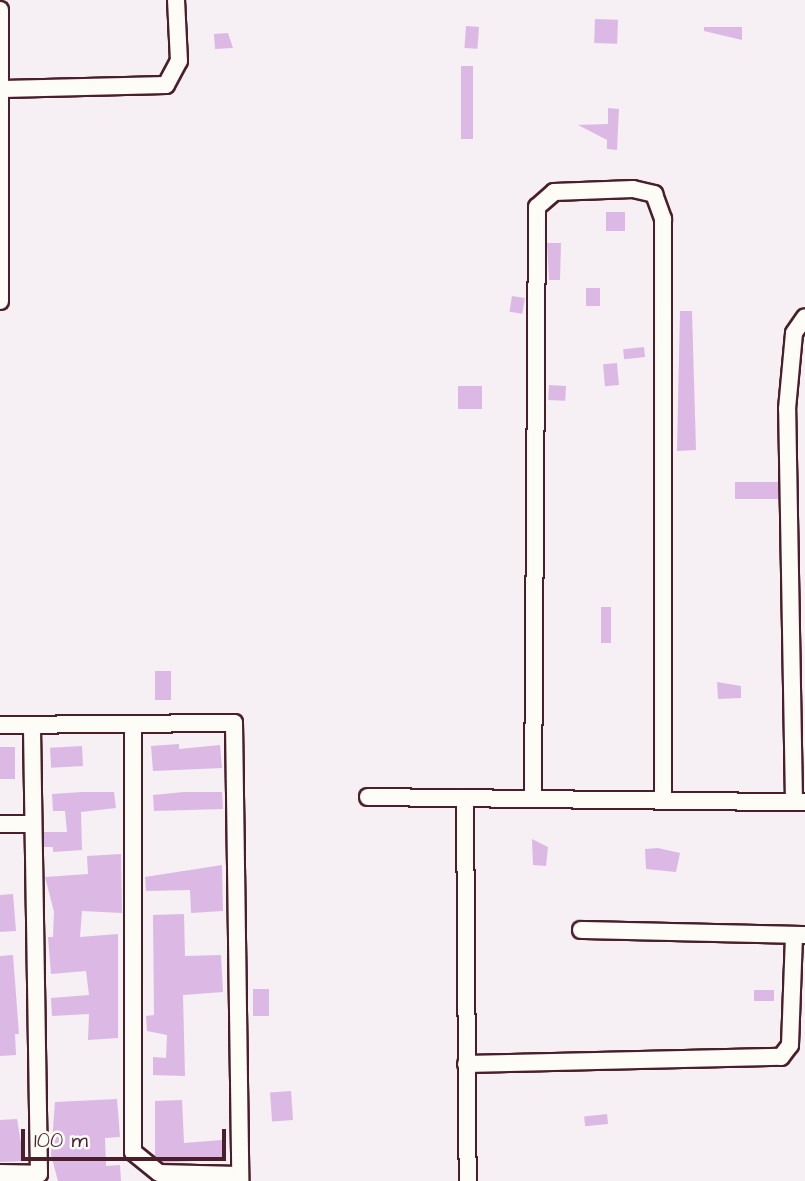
<!DOCTYPE html>
<html>
<head>
<meta charset="utf-8">
<style>
  body { margin:0 }
  #map { position:relative; width:805px; height:1181px; overflow:hidden; background:#f6eff3; font-family:"Architects Daughter",sans-serif }
  div>[style] { position:absolute }
  .building>* { inset:0; background:#dbb9e4; transform-origin:0 0 }
  .roads { filter:drop-shadow(2px 0 #4a1f2b) drop-shadow(-2px 0 #4a1f2b) drop-shadow(0 2px #4a1f2b) drop-shadow(0 -2px #4a1f2b) }
  .minor>* { height:16px; margin:-8px; padding:0 8px; transform-origin:8px; border-radius:8px; background:#fdfcf7 }
  span { translate:-50% -50%; white-space:nowrap; text-align:center; line-height:1.15; -webkit-text-stroke:5px #fdfcf7; paint-order:stroke }
  .scale { position:absolute; left:21px; top:1129px; width:205px; height:32px; box-sizing:border-box; border:4px solid #4a1f2b; border-top:0; padding-left:9px; font-size:21px; line-height:24px; white-space:nowrap; color:#4a1f2b; -webkit-text-stroke:5px #fdfcf7; paint-order:stroke }
</style>
</head>
<body>
<div id="map">
  <div class="building">
    <div style="left:595px;top:19px;width:23px;height:24px;rotate:2deg"></div>
    <div style="left:466px;top:26px;width:13px;height:22px;rotate:4deg"></div>
    <div style="clip-path:polygon(704px 27px,742px 27px,742px 40px,704px 31px)"></div>
    <div style="clip-path:polygon(228px 33px,233px 48px,215px 49px,214px 34px)"></div>
    <div style="left:461px;top:66px;width:12px;height:73px"></div>
    <div style="clip-path:polygon(608px 108px,619px 109px,617px 150px,607px 149px,607px 140px,578px 125px,608px 124px)"></div>
    <div style="left:606px;top:212px;width:19px;height:19px"></div>
    <div style="clip-path:polygon(547px 243px,561px 243px,560px 280px,549px 280px)"></div>
    <div style="left:586px;top:288px;width:14px;height:18px"></div>
    <div style="left:512px;top:296px;width:13px;height:16px;rotate:9deg"></div>
    <div style="clip-path:polygon(680px 311px,692px 311px,696px 450px,677px 451px)"></div>
    <div style="left:644px;top:347px;width:10px;height:21px;rotate:84deg"></div>
    <div style="left:617px;top:363px;width:22px;height:14px;rotate:85deg"></div>
    <div style="left:549px;top:385px;width:17px;height:15px;rotate:3deg"></div>
    <div style="left:482px;top:386px;width:23px;height:24px;rotate:90deg"></div>
    <div style="left:778px;top:482px;width:17px;height:43px;rotate:90deg"></div>
    <div style="left:601px;top:607px;width:10px;height:36px"></div>
    <div style="left:155px;top:671px;width:16px;height:29px"></div>
    <div style="clip-path:polygon(717px 682px,741px 686px,741px 698px,718px 699px)"></div>
    <div style="clip-path:polygon(179px 744px,179px 749px,220px 745px,222px 768px,153px 771px,151px 746px)"></div>
    <div style="left:82px;top:746px;width:20px;height:32px;rotate:87deg"></div>
    <div style="left:0;top:747px;width:15px;height:32px"></div>
    <div style="clip-path:polygon(82px 792px,114px 792px,116px 808px,81px 812px,82px 850px,53px 852px,53px 847px,44px 847px,44px 832px,67px 832px,65px 811px,53px 811px,52px 794px)"></div>
    <div style="clip-path:polygon(184px 792px,222px 792px,223px 809px,154px 811px,153px 795px)"></div>
    <div style="clip-path:polygon(532px 839px,548px 847px,546px 866px,533px 865px)"></div>
    <div style="clip-path:polygon(658px 848px,680px 853px,676px 872px,646px 869px,645px 849px)"></div>
    <div style="clip-path:polygon(121px 854px,122px 913px,82px 911px,80px 937px,118px 934px,118px 1038px,88px 1040px,89px 1014px,52px 1016px,51px 998px,89px 995px,86px 971px,51px 974px,48px 937px,53px 937px,54px 912px,45px 877px,88px 874px,87px 856px)"></div>
    <div style="clip-path:polygon(222px 865px,223px 911px,191px 913px,190px 890px,146px 891px,145px 877px)"></div>
    <div style="clip-path:polygon(13px 894px,16px 931px,0 932px,0 895px)"></div>
    <div style="clip-path:polygon(184px 914px,185px 956px,221px 955px,223px 992px,183px 995px,185px 1076px,153px 1075px,153px 1057px,166px 1058px,167px 1035px,147px 1031px,146px 1016px,154px 1015px,153px 915px)"></div>
    <div style="clip-path:polygon(13px 955px,19px 1034px,15px 1034px,16px 1055px,0 1056px,0 956px)"></div>
    <div style="left:253px;top:989px;width:16px;height:27px"></div>
    <div style="left:754px;top:990px;width:20px;height:11px"></div>
    <div style="left:291px;top:1091px;width:29px;height:21px;rotate:86deg"></div>
    <div style="clip-path:polygon(117px 1099px,120px 1137px,105px 1138px,106px 1166px,120px 1165px,121px 1181px,58px 1181px,51px 1155px,55px 1102px)"></div>
    <div style="clip-path:polygon(182px 1100px,184px 1143px,222px 1140px,224px 1159px,163px 1163px,155px 1156px,155px 1101px)"></div>
    <div style="left:607px;top:1114px;width:10px;height:23px;rotate:84deg"></div>
    <div style="clip-path:polygon(17px 1119px,24px 1161px,0 1162px,0 1120px)"></div>
  </div>
  <div class="roads">
    <div class="minor">
      <div style="left:0;top:10px;width:291px;rotate:90deg"></div>
      <div style="left:3px;top:89px;width:163px;rotate:-1.4deg"></div>
      <div style="left:166px;top:85px;width:27px;rotate:-62deg"></div>
      <div style="left:179px;top:61px;width:61px;rotate:-92.8deg"></div>
      <div style="left:133px;top:724px;width:428px;rotate:90deg"></div>
      <div style="left:133px;top:1152px;width:33px;rotate:39deg"></div>
      <div style="left:159px;top:1173px;width:80px;rotate:1.4deg"></div>
      <div style="left:0;top:725px;width:234px;rotate:-0.5deg"></div>
      <div style="left:234px;top:723px;width:458px;rotate:89.2deg"></div>
      <div style="left:368px;top:797px;width:437px;rotate:0.7deg"></div>
      <div style="left:465px;top:798px;width:383px;rotate:89.6deg"></div>
      <div style="left:533px;top:799px;width:592px;rotate:-89.61deg"></div>
      <div style="left:537px;top:207px;width:23px;rotate:-41deg"></div>
      <div style="left:554px;top:192px;width:79px;rotate:-2.2deg"></div>
      <div style="left:633px;top:189px;width:22px;rotate:13deg"></div>
      <div style="left:654px;top:194px;width:27px;rotate:70deg"></div>
      <div style="left:663px;top:219px;width:581px;rotate:90deg"></div>
      <div style="left:794px;top:802px;width:393px;rotate:-91deg"></div>
      <div style="left:787px;top:409px;width:76px;rotate:-84.7deg"></div>
      <div style="left:794px;top:333px;width:19px;rotate:-55deg"></div>
      <div style="left:0;top:824px;width:32px"></div>
      <div style="left:581px;top:930px;width:224px;rotate:1.3deg"></div>
      <div style="left:466px;top:1064px;width:315px;rotate:-1.3deg"></div>
      <div style="left:781px;top:1057px;width:15px;rotate:-53deg"></div>
      <div style="left:790px;top:1045px;width:109px;rotate:-87.9deg"></div>
      <div style="left:0;top:1173px;width:39px;rotate:1deg"></div>
      <div style="left:39px;top:1174px;width:449px;rotate:-90.9deg"></div>
    </div>
  </div>
  <div class="scale">100 m</div>
</div>
</body>
</html>
